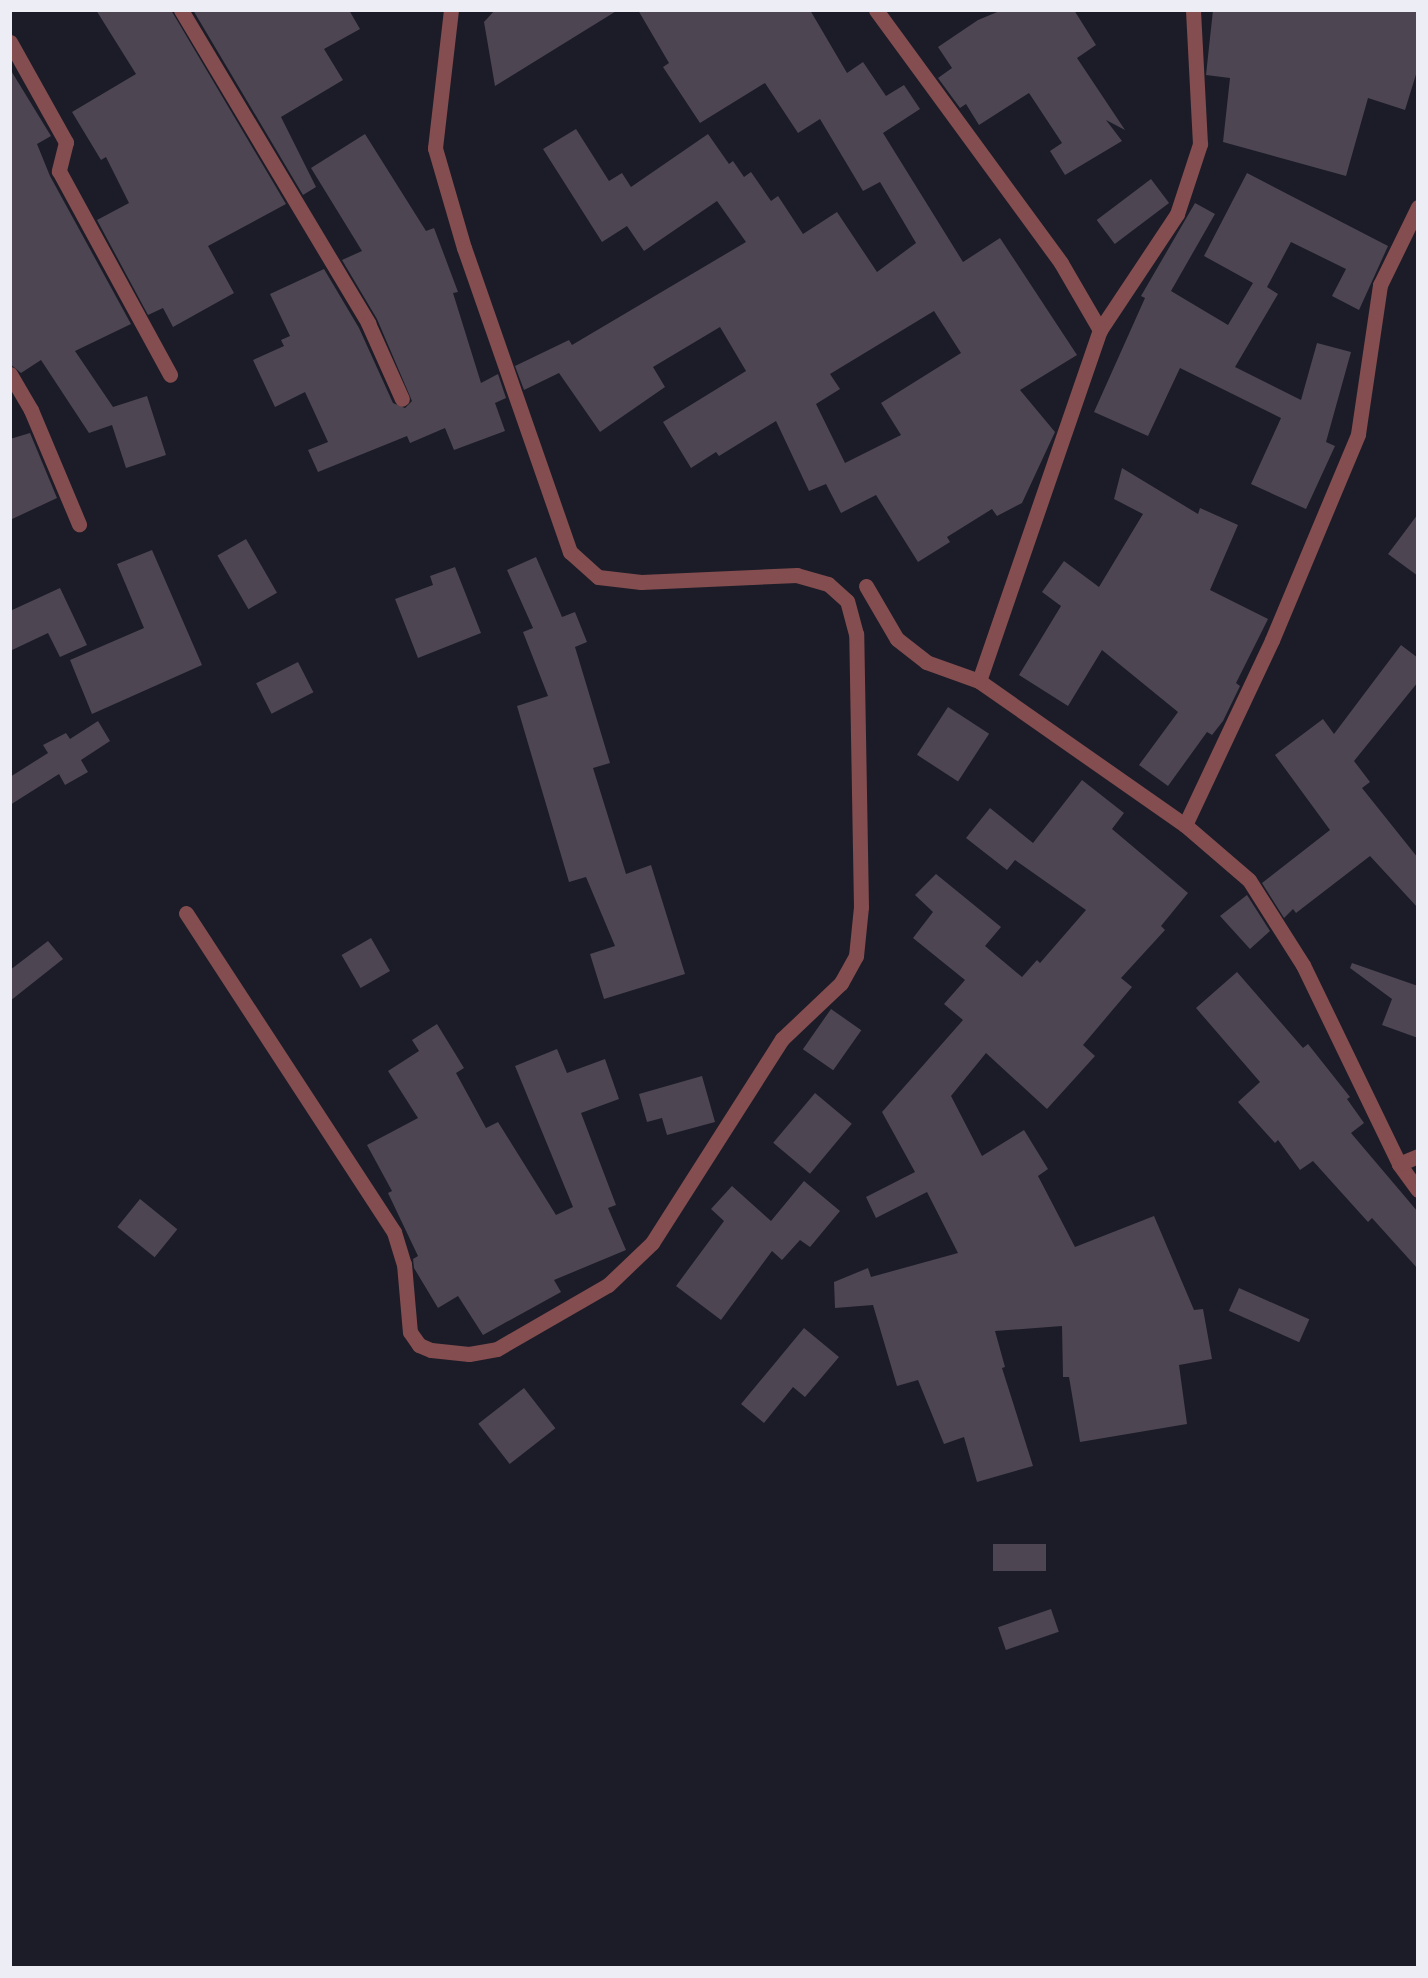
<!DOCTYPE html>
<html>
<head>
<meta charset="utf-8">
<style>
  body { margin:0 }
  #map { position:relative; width:1428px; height:1978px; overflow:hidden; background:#1b1c28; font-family:"PT Sans",sans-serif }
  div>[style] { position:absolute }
  .building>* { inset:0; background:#4d4551; transform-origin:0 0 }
  .minor>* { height:15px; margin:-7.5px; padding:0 7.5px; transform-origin:7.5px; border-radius:7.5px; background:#844d4f }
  span { translate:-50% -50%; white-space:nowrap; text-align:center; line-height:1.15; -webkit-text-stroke:6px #12131e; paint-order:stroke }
  .frame { position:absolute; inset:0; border:12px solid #ecedf5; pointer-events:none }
</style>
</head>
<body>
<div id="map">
  <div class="building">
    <div style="clip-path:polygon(96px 10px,171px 10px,286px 204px,208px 246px,234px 293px,173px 327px,163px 308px,148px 315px,97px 220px,129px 203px,106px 157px,101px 160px,72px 112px,136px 74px)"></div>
    <div style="clip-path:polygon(193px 10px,349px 10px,360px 29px,324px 49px,343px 80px,281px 117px,316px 187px,303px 195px)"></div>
    <div style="clip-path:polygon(495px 10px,618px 10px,495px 86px,484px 22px)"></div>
    <div style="clip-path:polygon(evenodd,638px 10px,810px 10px,847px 73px,863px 62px,886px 96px,904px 85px,920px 109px,883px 133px,963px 262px,1000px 238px,1077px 355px,1020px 390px,1055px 432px,1022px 503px,997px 516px,992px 509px,947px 537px,950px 542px,918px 562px,876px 495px,841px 513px,826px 484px,809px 491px,776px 421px,719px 456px,716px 452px,691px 468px,663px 422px,746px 371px,720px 327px,653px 367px,665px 387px,600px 432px,559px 373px,524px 390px,515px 366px,569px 340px,572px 345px,746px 242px,717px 201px,644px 251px,627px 226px,602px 242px,543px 149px,576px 129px,609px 181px,622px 173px,631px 187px,708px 134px,729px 164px,733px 161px,744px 177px,751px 172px,771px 201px,778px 196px,803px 234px,837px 212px,877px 272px,916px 243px,880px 182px,863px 191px,820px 119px,798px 133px,765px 83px,700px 123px,663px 67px,669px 63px,638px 10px,934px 311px,961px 353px,881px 403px,901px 435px,845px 463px,816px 404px,840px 389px,830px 374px,934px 311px)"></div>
    <div style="clip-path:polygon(1002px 10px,1074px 10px,1096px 45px,1077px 58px,1125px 130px,1106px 120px,1122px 141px,1065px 175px,1050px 151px,1062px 143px,1029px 93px,979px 125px,966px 104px,960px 108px,938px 78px,952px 68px,938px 47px,978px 20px)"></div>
    <div style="clip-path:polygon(1213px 10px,1418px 10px,1418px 68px,1405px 110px,1368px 98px,1346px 176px,1223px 142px,1230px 78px,1206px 75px)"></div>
    <div style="clip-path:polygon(10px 69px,51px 136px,37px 144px,50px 176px,131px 324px,75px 351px,113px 407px,147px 396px,166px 455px,126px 468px,112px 425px,89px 433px,41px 360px,21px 373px,10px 364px)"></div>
    <div style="clip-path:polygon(365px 134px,426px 231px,434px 228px,458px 292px,453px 293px,481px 383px,498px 374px,506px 398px,495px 403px,505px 431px,454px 450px,445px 428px,410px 443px,407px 436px,318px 472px,308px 450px,328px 442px,305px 392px,275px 407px,253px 360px,284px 346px,281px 340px,290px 336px,270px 294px,324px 269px,359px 328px,393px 403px,405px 408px,412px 401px,377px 319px,342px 260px,362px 251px,311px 168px)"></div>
    <div style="clip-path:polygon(1247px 173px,1388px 246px,1359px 310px,1332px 296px,1346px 269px,1291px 242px,1267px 287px,1278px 294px,1235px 367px,1301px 400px,1317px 343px,1351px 352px,1326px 442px,1335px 446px,1306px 509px,1251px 484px,1281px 418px,1180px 368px,1148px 436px,1094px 412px,1145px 298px,1141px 296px,1195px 203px,1215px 214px,1171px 291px,1228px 325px,1253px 283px,1204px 256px)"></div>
    <div style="left:1151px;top:179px;width:30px;height:68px;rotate:53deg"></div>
    <div style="clip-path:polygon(30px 433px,57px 498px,10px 520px,10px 439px)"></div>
    <div style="clip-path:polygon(1122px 468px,1198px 514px,1200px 508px,1238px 525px,1210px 590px,1268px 619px,1236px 683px,1240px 686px,1223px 721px,1212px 735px,1207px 732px,1168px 786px,1139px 765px,1178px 712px,1102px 650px,1068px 706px,1019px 675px,1061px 606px,1042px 592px,1064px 561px,1099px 587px,1143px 514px,1114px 499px)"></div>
    <div style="clip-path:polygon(1418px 514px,1418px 576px,1388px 554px)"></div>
    <div style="left:246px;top:539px;width:62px;height:33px;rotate:60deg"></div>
    <div style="clip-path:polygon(152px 550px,202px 665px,92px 714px,70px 660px,144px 628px,117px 564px)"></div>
    <div style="clip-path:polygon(536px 557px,562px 617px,575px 612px,587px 642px,575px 647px,610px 763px,593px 768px,626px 874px,651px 865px,685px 974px,604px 999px,590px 954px,615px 946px,586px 877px,569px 882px,517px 706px,548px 696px,523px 632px,533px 628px,507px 570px)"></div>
    <div style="clip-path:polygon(455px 567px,481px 633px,418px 658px,395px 599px,433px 585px,430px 576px)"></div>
    <div style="clip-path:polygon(60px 588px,87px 645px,60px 657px,48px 633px,10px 651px,10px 611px)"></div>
    <div style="clip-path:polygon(1401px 645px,1418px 658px,1418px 682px,1354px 761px,1370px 782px,1362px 788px,1418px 858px,1418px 908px,1370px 856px,1296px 913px,1293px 909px,1284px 918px,1262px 883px,1330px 830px,1275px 755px,1323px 719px,1334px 734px)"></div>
    <div style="left:298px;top:662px;width:34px;height:47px;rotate:63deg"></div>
    <div style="left:948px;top:707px;width:49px;height:57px;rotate:33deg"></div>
    <div style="clip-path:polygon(98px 721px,110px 741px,81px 760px,88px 772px,65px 785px,59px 774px,10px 805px,10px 777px,48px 753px,43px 745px,66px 733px,70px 739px)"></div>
    <div style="clip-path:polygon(1082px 780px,1124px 813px,1112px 829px,1188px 893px,1161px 926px,1165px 930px,1121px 978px,1132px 987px,1083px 1045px,1095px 1056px,1047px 1109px,986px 1053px,951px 1096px,982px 1156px,1024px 1130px,1048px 1169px,1038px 1176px,1075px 1247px,1154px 1216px,1194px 1310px,1203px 1309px,1212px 1359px,1179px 1365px,1187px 1424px,1080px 1442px,1069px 1377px,1063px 1377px,1062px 1326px,995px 1331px,1005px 1367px,1002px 1368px,1033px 1466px,977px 1482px,964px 1437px,944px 1444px,918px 1380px,897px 1386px,873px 1305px,835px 1308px,834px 1282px,868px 1268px,871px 1277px,958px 1253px,927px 1192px,876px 1218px,866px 1197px,915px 1172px,882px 1112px,963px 1020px,944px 1004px,965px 980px,913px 938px,933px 912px,915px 895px,936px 874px,1001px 927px,985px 946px,1022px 977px,1037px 960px,1040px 963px,1086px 910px,1015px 860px,1007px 870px,966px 838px,990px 808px,1033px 843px)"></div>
    <div style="clip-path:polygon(1247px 895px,1270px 931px,1250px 949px,1220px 916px)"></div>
    <div style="left:371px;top:938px;width:38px;height:34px;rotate:60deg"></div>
    <div style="clip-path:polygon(48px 941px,63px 959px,10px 1001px,10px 970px)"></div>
    <div style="clip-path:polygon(1352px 963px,1418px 986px,1418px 1038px,1382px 1025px,1392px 999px,1350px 968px)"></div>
    <div style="clip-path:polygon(1237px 972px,1303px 1048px,1308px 1044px,1350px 1097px,1347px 1099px,1364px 1123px,1351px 1133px,1418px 1212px,1418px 1269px,1372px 1218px,1368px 1222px,1313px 1161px,1300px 1170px,1278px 1140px,1275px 1143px,1238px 1102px,1260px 1082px,1196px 1008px)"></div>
    <div style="left:831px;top:1009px;width:37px;height:49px;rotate:35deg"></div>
    <div style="clip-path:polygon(437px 1024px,464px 1068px,456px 1073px,486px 1128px,498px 1122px,556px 1215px,573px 1207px,515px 1066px,557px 1049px,567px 1073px,605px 1059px,619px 1099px,581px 1113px,616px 1205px,608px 1208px,626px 1250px,554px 1280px,561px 1292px,483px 1335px,458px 1296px,438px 1308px,414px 1268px,413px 1259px,418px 1256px,388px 1193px,392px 1191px,367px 1145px,418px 1118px,388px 1071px,419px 1051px,412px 1040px)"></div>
    <div style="clip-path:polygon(702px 1076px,715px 1122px,667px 1135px,662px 1118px,647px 1122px,639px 1094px)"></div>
    <div style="left:815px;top:1093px;width:48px;height:65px;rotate:40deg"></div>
    <div style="clip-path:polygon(804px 1181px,840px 1211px,810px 1247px,800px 1240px,782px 1260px,772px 1251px,721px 1320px,676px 1286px,724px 1221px,711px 1209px,732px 1186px,771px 1221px)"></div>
    <div style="left:140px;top:1199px;width:48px;height:36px;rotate:39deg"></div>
    <div style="left:1239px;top:1288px;width:77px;height:25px;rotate:24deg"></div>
    <div style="clip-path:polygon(804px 1328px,839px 1357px,805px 1397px,793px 1387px,764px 1423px,741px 1404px)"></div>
    <div style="left:524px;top:1388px;width:51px;height:58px;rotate:52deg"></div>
    <div style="left:993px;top:1544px;width:53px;height:27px"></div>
    <div style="left:1051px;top:1609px;width:24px;height:56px;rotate:71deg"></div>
  </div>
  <div class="minor">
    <div style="left:181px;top:10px;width:365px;rotate:59.1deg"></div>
    <div style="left:368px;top:323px;width:83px;rotate:65.9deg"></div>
    <div style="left:876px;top:10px;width:313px;rotate:53.8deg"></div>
    <div style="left:1061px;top:263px;width:78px;rotate:59.8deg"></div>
    <div style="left:10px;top:42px;width:115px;rotate:60.8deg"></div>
    <div style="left:66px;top:142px;width:30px;rotate:104deg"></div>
    <div style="left:59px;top:171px;width:232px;rotate:61.4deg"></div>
    <div style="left:10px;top:374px;width:42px;rotate:59.7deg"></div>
    <div style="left:31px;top:410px;width:124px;rotate:67.2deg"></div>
    <div style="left:866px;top:586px;width:61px;rotate:59.7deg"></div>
    <div style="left:897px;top:639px;width:37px;rotate:38deg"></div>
    <div style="left:926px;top:662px;width:56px;rotate:19.7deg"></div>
    <div style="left:979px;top:681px;width:251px;rotate:35deg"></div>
    <div style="left:1185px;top:825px;width:84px;rotate:40.7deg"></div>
    <div style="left:1249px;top:880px;width:101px;rotate:57.6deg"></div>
    <div style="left:1303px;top:965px;width:221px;rotate:64.2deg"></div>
    <div style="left:1399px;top:1164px;width:32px;rotate:54deg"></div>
    <div style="left:979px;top:681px;width:371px;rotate:-71deg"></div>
    <div style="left:1100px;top:330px;width:139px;rotate:-56.4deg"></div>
    <div style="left:1177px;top:214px;width:74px;rotate:-71.8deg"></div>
    <div style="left:1200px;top:144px;width:134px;rotate:-93deg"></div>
    <div style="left:1185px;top:825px;width:204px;rotate:-64.8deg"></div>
    <div style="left:1272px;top:640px;width:223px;rotate:-67.3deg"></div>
    <div style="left:1358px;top:434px;width:151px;rotate:-81.6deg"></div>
    <div style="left:1380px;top:285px;width:87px;rotate:-64deg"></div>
    <div style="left:186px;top:913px;width:381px;rotate:56.9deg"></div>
    <div style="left:394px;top:1232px;width:34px;rotate:73deg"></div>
    <div style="left:404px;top:1264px;width:68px;rotate:85deg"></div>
    <div style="left:410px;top:1332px;width:16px;rotate:55deg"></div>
    <div style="left:419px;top:1345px;width:13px;rotate:23deg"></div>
    <div style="left:431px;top:1350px;width:38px;rotate:6deg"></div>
    <div style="left:469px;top:1354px;width:28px;rotate:-10deg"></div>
    <div style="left:497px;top:1349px;width:128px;rotate:-30deg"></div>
    <div style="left:608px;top:1285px;width:61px;rotate:-43.7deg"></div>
    <div style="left:652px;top:1243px;width:242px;rotate:-57.5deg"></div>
    <div style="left:782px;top:1039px;width:81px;rotate:-43.5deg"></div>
    <div style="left:841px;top:983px;width:31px;rotate:-61deg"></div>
    <div style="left:856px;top:956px;width:49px;rotate:-84.2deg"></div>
    <div style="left:861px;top:907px;width:273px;rotate:-91deg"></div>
    <div style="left:856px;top:634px;width:34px;rotate:-105deg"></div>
    <div style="left:847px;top:601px;width:25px;rotate:-138deg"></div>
    <div style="left:828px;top:584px;width:32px;rotate:-164deg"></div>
    <div style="left:797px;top:575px;width:156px;rotate:177.4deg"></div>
    <div style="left:641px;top:582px;width:43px;rotate:-173.4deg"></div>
    <div style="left:598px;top:577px;width:38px;rotate:-138deg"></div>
    <div style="left:570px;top:552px;width:322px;rotate:-109.2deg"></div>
    <div style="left:464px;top:248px;width:104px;rotate:-106.2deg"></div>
    <div style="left:435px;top:148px;width:139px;rotate:-83.4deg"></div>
    <div style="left:1399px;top:1164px;width:21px;rotate:-23deg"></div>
  </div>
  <div class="frame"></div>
</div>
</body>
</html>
